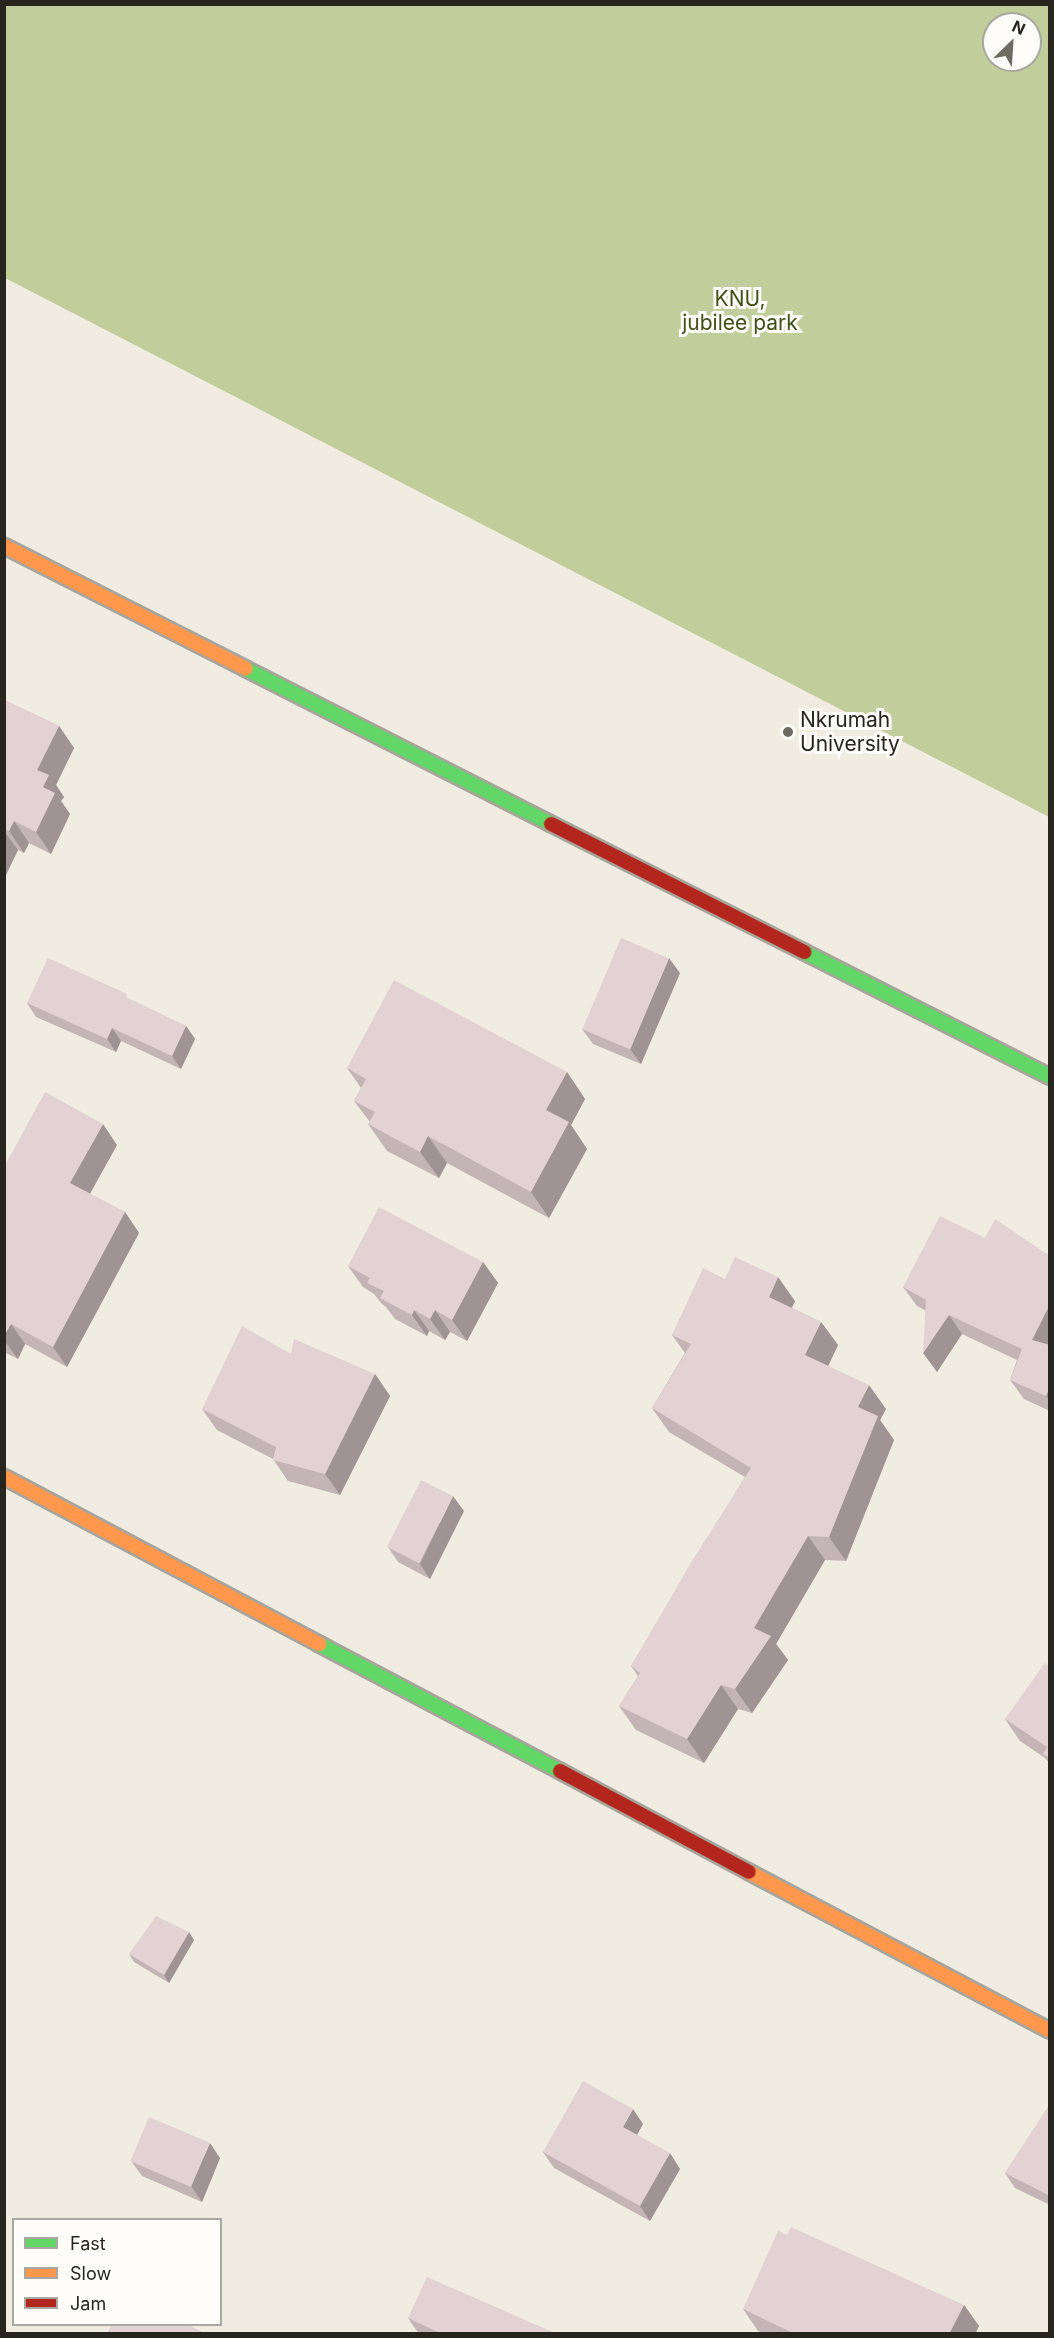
<!DOCTYPE html>
<html>
<head>
<meta charset="utf-8">
<style>
  body { margin:0 }
  #map { position:relative; width:1054px; height:2338px; overflow:hidden; background:#f0ece1; font-family:Inter,sans-serif }
  div>[style] { position:absolute }
  .forest>* { inset:0; background:#c1ce9c }
  .roads { filter:drop-shadow(2px 0 #a7a49c) drop-shadow(-2px 0 #a7a49c) drop-shadow(0 2px #a7a49c) drop-shadow(0 -2px #a7a49c) }
  .fast>* { height:14px; margin:-7px; padding:0 7px; transform-origin:7px; border-radius:7px; background:#63d668 }
  .slow>* { height:14px; margin:-7px; padding:0 7px; transform-origin:7px; border-radius:7px; background:#ff974d }
  .jam>* { height:14px; margin:-7px; padding:0 7px; transform-origin:7px; border-radius:7px; background:#b3261e }
  .wall>* { inset:0; background:#c3b5b6 }
  .shaded-wall>* { inset:0; background:#9f9394 }
  .building>* { inset:0; background:#e3d2d4; transform-origin:0 0 }
  .dots>* { width:16px; height:16px; translate:-50% -50%; box-sizing:border-box; border:3px solid #fefdf9; border-radius:50% }
  span { translate:-50% -50%; white-space:nowrap; text-align:center; line-height:1.15; -webkit-text-stroke:6px #fefdf9; paint-order:stroke }
  .park-label { font-size:21px; color:#3f5116 }
  .poi-label { font-size:21px; color:#27251d }
  .left { translate:0 -50%; text-align:left }
  .frame { position:absolute; inset:0; border:6px solid #27251d; pointer-events:none }
  .legend { position:absolute; left:12px; top:2218px; width:210px; height:108px; box-sizing:border-box; background:#fefdf9; border:2px solid #a8a7a1; margin:0; padding:8px 10px; list-style:none; font-size:18px; color:#27251d }
  .legend li { display:flex; align-items:center; gap:12px; height:30px }
  .legend b { width:30px; border:2px solid #a8a7a1 }
  .north { position:absolute; left:982px; top:12px; width:60px; height:60px; box-sizing:border-box; background:#fefdf9; border:2px solid #a8a7a1; border-radius:50%; rotate:25deg; font-size:16px; font-weight:700; line-height:24px; text-align:center; color:#27251d }
  .north::after { content:''; display:block; margin:auto; width:21px; height:27px; background:#6d6b62; clip-path:polygon(50% 0,100% 100%,50% 72%,0 100%) }
</style>
</head>
<body>
<div id="map">
  <div class="forest">
    <div style="clip-path:polygon(evenodd,4px 5px,1049px 5px,1049px 817px,5px 278px,4px 5px,994px 24px,1030px 24px,1030px 60px,994px 60px,994px 24px)"></div>
  </div>
  <div class="roads">
    <div class="fast">
      <div style="left:246px;top:669px;width:342px;rotate:26.9deg"></div>
      <div style="left:804px;top:952px;width:276px;rotate:26.9deg"></div>
      <div style="left:319px;top:1644px;width:272px;rotate:27.8deg"></div>
    </div>
    <div class="slow">
      <div style="left:4px;top:546px;width:271px;rotate:26.9deg"></div>
      <div style="left:4px;top:1477px;width:357px;rotate:27.9deg"></div>
      <div style="left:749px;top:1872px;width:340px;rotate:27.8deg"></div>
    </div>
    <div class="jam">
      <div style="left:551px;top:824px;width:284px;rotate:26.8deg"></div>
      <div style="left:560px;top:1771px;width:214px;rotate:28.1deg"></div>
    </div>
  </div>
  <div class="wall">
    <div style="clip-path:polygon(4px 700px,59px 726px,74px 748px,56px 785px,64px 797px,61px 801px,70px 814px,51px 854px,29px 843px,24px 853px,18px 850px,4px 879px)"></div>
    <div style="clip-path:polygon(680px 973px,641px 1064px,593px 1044px,582px 1029px)"></div>
    <div style="clip-path:polygon(131px 1000px,186px 1026px,195px 1039px,181px 1069px,121px 1041px,116px 1052px,36px 1017px,27px 1003px)"></div>
    <div style="clip-path:polygon(347px 1068px,567px 1072px,585px 1099px,571px 1125px,587px 1149px,549px 1218px,447px 1163px,439px 1178px,387px 1151px,368px 1124px,370px 1122px,354px 1101px,361px 1088px)"></div>
    <div style="clip-path:polygon(117px 1145px,90px 1194px,125px 1212px,139px 1233px,67px 1367px,25px 1344px,18px 1359px,4px 1352px,4px 1167px)"></div>
    <div style="clip-path:polygon(985px 1238px,1050px 1256px,1050px 1411px,1024px 1399px,1010px 1380px,1017px 1360px,962px 1334px,937px 1372px,926px 1311px,917px 1306px,903px 1287px)"></div>
    <div style="clip-path:polygon(483px 1262px,498px 1283px,467px 1341px,450px 1332px,445px 1340px,429px 1331px,427px 1336px,395px 1319px,386px 1307px,382px 1304px,374px 1294px,363px 1287px,348px 1266px)"></div>
    <div style="clip-path:polygon(725px 1279px,795px 1301px,792px 1308px,821px 1322px,838px 1345px,828px 1366px,886px 1409px,880px 1420px,894px 1440px,846px 1561px,825px 1560px,776px 1644px,788px 1660px,752px 1713px,738px 1709px,704px 1763px,636px 1730px,619px 1706px,638px 1676px,631px 1666px,745px 1477px,669px 1432px,652px 1408px,685px 1353px,672px 1335px)"></div>
    <div style="clip-path:polygon(291px 1354px,375px 1374px,390px 1396px,340px 1495px,288px 1481px,273px 1459px,217px 1430px,202px 1409px)"></div>
    <div style="clip-path:polygon(464px 1511px,430px 1579px,398px 1562px,388px 1547px)"></div>
    <div style="clip-path:polygon(1050px 1668px,1050px 1764px,1045px 1758px,1020px 1741px,1005px 1719px)"></div>
    <div style="clip-path:polygon(194px 1940px,169px 1983px,134px 1962px,129px 1954px)"></div>
    <div style="clip-path:polygon(1050px 2105px,1050px 2205px,1015px 2188px,1005px 2173px)"></div>
    <div style="clip-path:polygon(643px 2124px,637px 2135px,680px 2169px,650px 2221px,554px 2168px,543px 2152px)"></div>
    <div style="clip-path:polygon(220px 2158px,202px 2202px,142px 2176px,131px 2161px)"></div>
    <div style="clip-path:polygon(964px 2305px,979px 2326px,975px 2334px,765px 2334px,758px 2331px,743px 2309px)"></div>
    <div style="clip-path:polygon(408px 2318px,555px 2333px,419px 2334px)"></div>
  </div>
  <div class="shaded-wall">
    <div style="clip-path:polygon(59px 726px,74px 748px,56px 785px,64px 797px,61px 801px,70px 814px,51px 854px,36px 832px,43px 787px,37px 770px)"></div>
    <div style="clip-path:polygon(14px 821px,29px 843px,24px 853px,9px 831px)"></div>
    <div style="clip-path:polygon(4px 831px,18px 850px,4px 879px)"></div>
    <div style="clip-path:polygon(669px 958px,680px 973px,641px 1064px,630px 1049px)"></div>
    <div style="clip-path:polygon(186px 1026px,195px 1039px,181px 1069px,172px 1056px)"></div>
    <div style="clip-path:polygon(112px 1028px,121px 1041px,116px 1052px,107px 1039px)"></div>
    <div style="clip-path:polygon(567px 1072px,585px 1099px,571px 1125px,587px 1149px,549px 1218px,531px 1192px,546px 1110px)"></div>
    <div style="clip-path:polygon(103px 1124px,117px 1145px,84px 1204px,70px 1183px)"></div>
    <div style="clip-path:polygon(428px 1136px,447px 1163px,439px 1178px,420px 1152px)"></div>
    <div style="clip-path:polygon(125px 1212px,139px 1233px,67px 1367px,53px 1347px)"></div>
    <div style="clip-path:polygon(483px 1262px,498px 1283px,467px 1341px,452px 1320px)"></div>
    <div style="clip-path:polygon(778px 1277px,795px 1301px,785px 1321px,769px 1297px)"></div>
    <div style="clip-path:polygon(1050px 1304px,1050px 1353px,1032px 1340px)"></div>
    <div style="clip-path:polygon(414px 1310px,429px 1331px,427px 1336px,412px 1315px)"></div>
    <div style="clip-path:polygon(435px 1310px,450px 1332px,445px 1340px,430px 1319px)"></div>
    <div style="clip-path:polygon(949px 1315px,962px 1334px,937px 1372px,923px 1353px)"></div>
    <div style="clip-path:polygon(821px 1322px,838px 1345px,822px 1379px,805px 1355px)"></div>
    <div style="clip-path:polygon(11px 1324px,25px 1344px,18px 1359px,4px 1340px,4px 1336px)"></div>
    <div style="clip-path:polygon(375px 1374px,390px 1396px,340px 1495px,325px 1474px)"></div>
    <div style="clip-path:polygon(869px 1385px,886px 1409px,880px 1420px,894px 1440px,846px 1561px,829px 1537px,858px 1407px)"></div>
    <div style="clip-path:polygon(1050px 1387px,1050px 1401px,1046px 1396px)"></div>
    <div style="clip-path:polygon(453px 1496px,464px 1511px,430px 1579px,420px 1564px)"></div>
    <div style="clip-path:polygon(808px 1536px,825px 1560px,776px 1644px,788px 1660px,752px 1713px,735px 1689px,754px 1628px)"></div>
    <div style="clip-path:polygon(721px 1685px,738px 1709px,704px 1763px,687px 1739px)"></div>
    <div style="clip-path:polygon(189px 1932px,194px 1940px,169px 1983px,164px 1975px)"></div>
    <div style="clip-path:polygon(633px 2109px,643px 2124px,633px 2142px,623px 2127px)"></div>
    <div style="clip-path:polygon(210px 2143px,220px 2158px,202px 2202px,191px 2186px)"></div>
    <div style="clip-path:polygon(670px 2153px,680px 2169px,650px 2221px,640px 2206px)"></div>
    <div style="clip-path:polygon(964px 2305px,979px 2326px,975px 2334px,949px 2334px)"></div>
  </div>
  <div class="building">
    <div style="clip-path:polygon(4px 700px,59px 726px,37px 770px,49px 775px,43px 787px,55px 793px,36px 832px,14px 821px,9px 831px,4px 829px)"></div>
    <div style="left:621px;top:938px;width:52px;height:99px;rotate:23deg"></div>
    <div style="clip-path:polygon(48px 958px,127px 994px,126px 997px,186px 1026px,172px 1056px,112px 1028px,107px 1039px,27px 1003px)"></div>
    <div style="clip-path:polygon(394px 980px,567px 1072px,546px 1110px,569px 1122px,531px 1192px,428px 1136px,420px 1152px,368px 1124px,375px 1112px,354px 1101px,366px 1079px,347px 1068px)"></div>
    <div style="clip-path:polygon(45px 1092px,103px 1124px,70px 1183px,125px 1212px,53px 1347px,11px 1324px,4px 1336px,4px 1167px)"></div>
    <div style="clip-path:polygon(379px 1207px,483px 1262px,452px 1320px,435px 1310px,430px 1319px,414px 1310px,412px 1315px,380px 1298px,384px 1291px,367px 1283px,370px 1278px,348px 1266px)"></div>
    <div style="clip-path:polygon(940px 1216px,985px 1238px,995px 1219px,1050px 1256px,1050px 1304px,1032px 1340px,1050px 1345px,1050px 1387px,1046px 1396px,1010px 1380px,1022px 1349px,949px 1315px,923px 1353px,926px 1300px,903px 1287px)"></div>
    <div style="clip-path:polygon(735px 1257px,778px 1277px,769px 1297px,821px 1322px,805px 1355px,869px 1385px,858px 1407px,878px 1416px,829px 1537px,808px 1536px,754px 1628px,771px 1636px,735px 1689px,721px 1685px,687px 1739px,619px 1706px,640px 1673px,631px 1666px,692px 1561px,751px 1468px,652px 1408px,691px 1344px,672px 1335px,703px 1268px,725px 1279px)"></div>
    <div style="clip-path:polygon(242px 1326px,291px 1354px,294px 1339px,375px 1374px,325px 1474px,273px 1460px,276px 1447px,202px 1409px)"></div>
    <div style="left:421px;top:1480px;width:36px;height:75px;rotate:27deg"></div>
    <div style="clip-path:polygon(1045px 1663px,1050px 1668px,1050px 1758px,1043px 1754px,1047px 1747px,1005px 1719px)"></div>
    <div style="clip-path:polygon(156px 1916px,189px 1932px,164px 1975px,129px 1954px)"></div>
    <div style="clip-path:polygon(583px 2081px,633px 2109px,623px 2127px,670px 2153px,640px 2206px,543px 2152px)"></div>
    <div style="clip-path:polygon(1050px 2105px,1050px 2196px,1005px 2173px,1049px 2105px)"></div>
    <div style="left:149px;top:2117px;width:66px;height:48px;rotate:23deg"></div>
    <div style="clip-path:polygon(791px 2227px,964px 2305px,949px 2334px,795px 2334px,743px 2309px,778px 2231px,787px 2235px)"></div>
    <div style="clip-path:polygon(427px 2277px,555px 2333px,555px 2334px,442px 2334px,408px 2318px)"></div>
    <div style="clip-path:polygon(111px 2325px,189px 2325px,206px 2334px,107px 2334px)"></div>
  </div>
  <div class="dots">
    <div style="left:788px;top:732px;background:#6d6b62"></div>
  </div>
  <div class="park-label">
    <span style="left:740px;top:311px">KNU,<br>jubilee park</span>
  </div>
  <div class="poi-label">
    <span class="left" style="left:800px;top:732px">Nkrumah<br>University</span>
  </div>
  <div class="frame"></div>
  <ul class="legend">
  <li><b style="height:8px;background:#63d668"></b>Fast</li>
  <li><b style="height:8px;background:#ff974d"></b>Slow</li>
  <li><b style="height:8px;background:#b3261e"></b>Jam</li>
  </ul>
  <div class="north">N</div>
</div>
</body>
</html>
